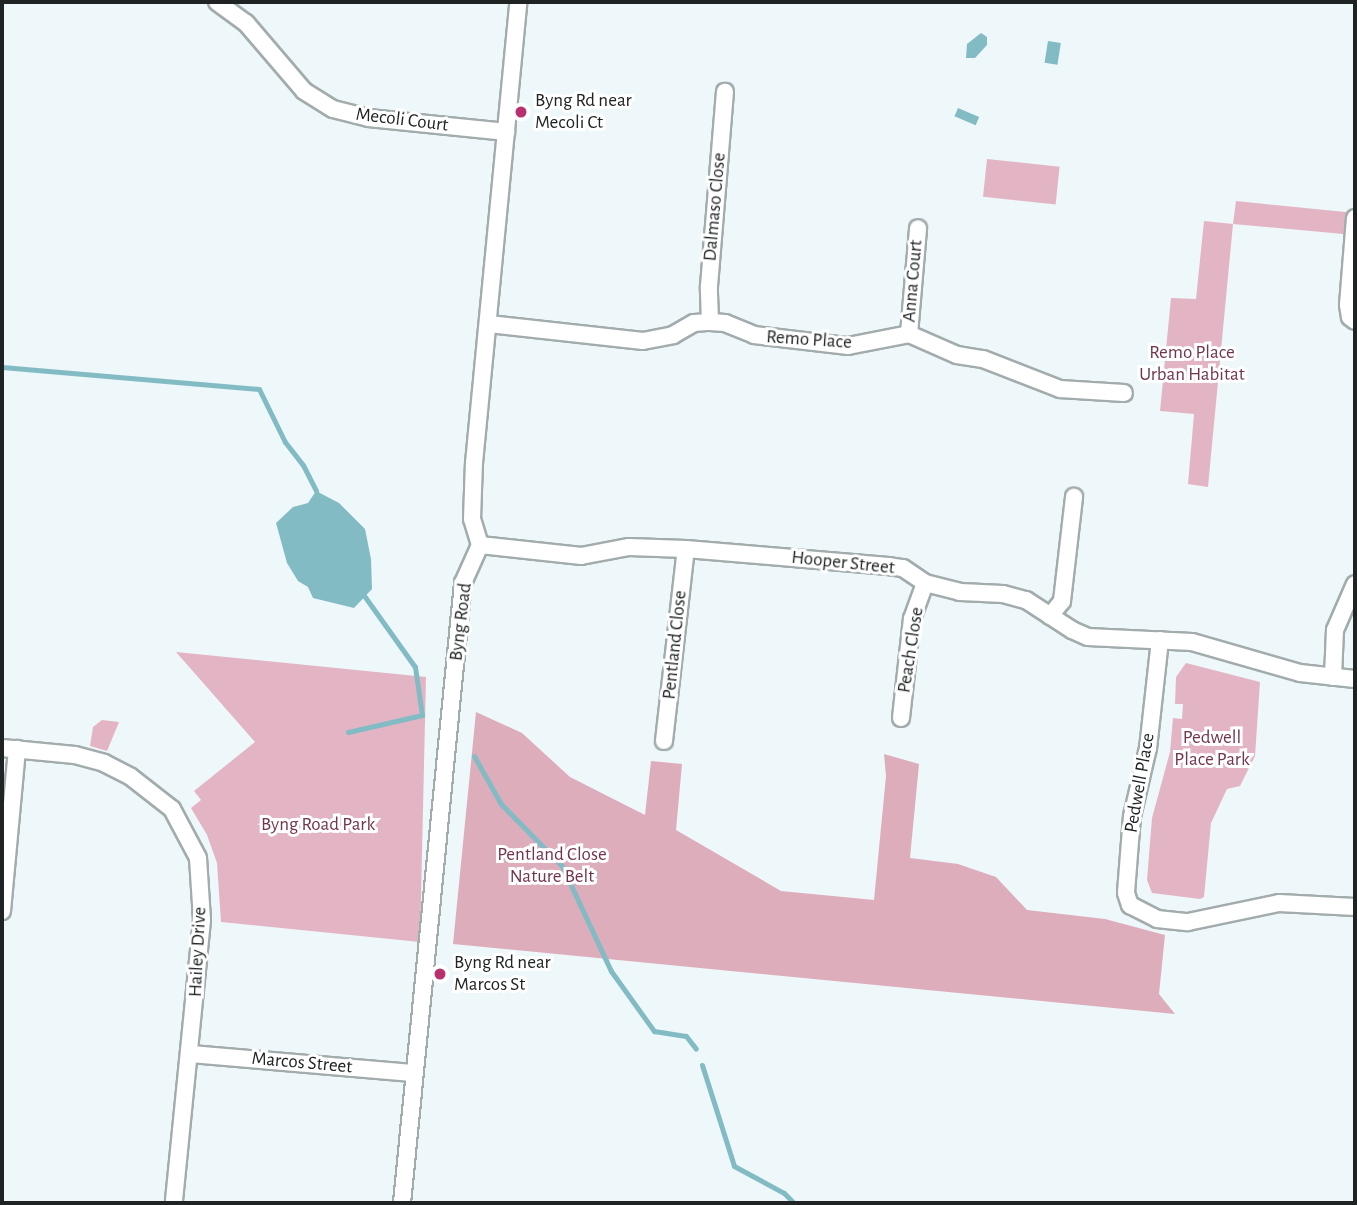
<!DOCTYPE html>
<html>
<head>
<meta charset="utf-8">
<style>
  body { margin:0 }
  #map { position:relative; width:1357px; height:1205px; overflow:hidden; background:#eef7f9; font-family:"Alegreya Sans",sans-serif }
  div>[style] { position:absolute }
  .green>* { inset:0; background:#e3b5c4; transform-origin:0 0 }
  .forest>* { inset:0; background:#ddadbc }
  .water>* { inset:0; background:#82bbc4; transform-origin:0 0 }
  .stream>* { height:5px; margin:-2.5px; padding:0 2.5px; transform-origin:2.5px; border-radius:2.5px; background:#82bbc4 }
  .roads { filter:drop-shadow(2px 0 #a3acad) drop-shadow(-2px 0 #a3acad) drop-shadow(0 2px #a3acad) drop-shadow(0 -2px #a3acad) }
  .minor>* { height:16px; margin:-8px; padding:0 8px; transform-origin:8px; border-radius:8px; background:#fff }
  .dots>* { width:19px; height:19px; translate:-50% -50%; box-sizing:border-box; border:4px solid #fff; border-radius:50% }
  span { translate:-50% -50%; white-space:nowrap; text-align:center; line-height:1.15; -webkit-text-stroke:6px #fff; paint-order:stroke }
  .poi-label { font-size:19px; color:#202324 }
  .left { translate:0 -50%; text-align:left }
  .street-label { font-size:19px; color:#202324 }
  .park-label { font-size:19px; color:#72354d }
  .frame { position:absolute; inset:0; border:4px solid #202324; pointer-events:none }
</style>
</head>
<body>
<div id="map">
  <div class="green">
    <div style="left:987px;top:159px;width:73px;height:38px;rotate:6deg"></div>
    <div style="clip-path:polygon(1236px 201px,1355px 213px,1354px 235px,1233px 224px,1208px 487px,1188px 484px,1194px 414px,1160px 411px,1171px 298px,1196px 299px,1204px 221px,1233px 224px)"></div>
    <div style="clip-path:polygon(176px 652px,426px 677px,420px 942px,221px 922px,217px 863px,207px 835px,191px 808px,201px 800px,194px 791px,255px 742px)"></div>
    <div style="clip-path:polygon(1186px 663px,1260px 682px,1255px 756px,1240px 786px,1227px 789px,1211px 823px,1204px 897px,1200px 899px,1152px 893px,1147px 880px,1152px 818px,1170px 752px,1173px 718px,1182px 719px,1183px 704px,1175px 704px,1176px 677px)"></div>
    <div style="clip-path:polygon(102px 720px,119px 722px,107px 751px,90px 746px,93px 727px)"></div>
  </div>
  <div class="forest">
    <div style="clip-path:polygon(476px 712px,522px 733px,570px 777px,645px 815px,651px 761px,682px 764px,676px 830px,781px 891px,874px 900px,886px 776px,884px 754px,919px 764px,910px 858px,958px 864px,996px 877px,1027px 910px,1105px 919px,1165px 935px,1159px 994px,1175px 1014px,453px 944px)"></div>
  </div>
  <div class="water">
    <div style="clip-path:polygon(981px 33px,987px 37px,987px 45px,975px 58px,966px 58px,967px 44px)"></div>
    <div style="left:1048px;top:41px;width:13px;height:22px;rotate:9deg"></div>
    <div style="left:958px;top:108px;width:23px;height:9px;rotate:23deg"></div>
    <div style="clip-path:polygon(316px 491px,339px 503px,365px 529px,371px 559px,372px 589px,354px 608px,313px 598px,308px 587px,298px 581px,287px 563px,276px 523px,293px 507px,308px 503px)"></div>
  </div>
  <div class="stream">
    <div style="left:2px;top:367px;width:258px;rotate:4.9deg"></div>
    <div style="left:259px;top:389px;width:59px;rotate:63.9deg"></div>
    <div style="left:285px;top:442px;width:29px;rotate:52deg"></div>
    <div style="left:303px;top:465px;width:29px;rotate:63deg"></div>
    <div style="left:348px;top:732px;width:76px;rotate:-12.9deg"></div>
    <div style="left:422px;top:715px;width:49px;rotate:-98.3deg"></div>
    <div style="left:415px;top:667px;width:86px;rotate:-125.5deg"></div>
    <div style="left:474px;top:756px;width:55px;rotate:60.6deg"></div>
    <div style="left:501px;top:804px;width:87px;rotate:45.5deg"></div>
    <div style="left:562px;top:866px;width:116px;rotate:65deg"></div>
    <div style="left:611px;top:971px;width:74px;rotate:54.4deg"></div>
    <div style="left:654px;top:1031px;width:32px;rotate:9deg"></div>
    <div style="left:686px;top:1036px;width:16px;rotate:52deg"></div>
    <div style="left:702px;top:1065px;width:106px;rotate:72.4deg"></div>
    <div style="left:734px;top:1166px;width:57px;rotate:28.4deg"></div>
    <div style="left:784px;top:1193px;width:14px;rotate:45deg"></div>
  </div>
  <div class="roads">
    <div class="minor">
      <div style="left:217px;top:2px;width:36px;rotate:36deg"></div>
      <div style="left:246px;top:23px;width:89px;rotate:49.5deg"></div>
      <div style="left:304px;top:91px;width:34px;rotate:32deg"></div>
      <div style="left:333px;top:109px;width:37px;rotate:14deg"></div>
      <div style="left:369px;top:118px;width:138px;rotate:5.8deg"></div>
      <div style="left:1355px;top:218px;width:87px;rotate:94.6deg"></div>
      <div style="left:1348px;top:305px;width:12px;rotate:81deg"></div>
      <div style="left:1350px;top:317px;width:6px;rotate:39deg"></div>
      <div style="left:710px;top:322px;width:36px;rotate:-92deg"></div>
      <div style="left:709px;top:286px;width:195px;rotate:-85.3deg"></div>
      <div style="left:489px;top:324px;width:155px;rotate:6.3deg"></div>
      <div style="left:643px;top:341px;width:31px;rotate:-11deg"></div>
      <div style="left:673px;top:335px;width:24px;rotate:-30deg"></div>
      <div style="left:694px;top:323px;width:16px;rotate:-4deg"></div>
      <div style="left:710px;top:322px;width:15px;rotate:4deg"></div>
      <div style="left:725px;top:323px;width:31px;rotate:22deg"></div>
      <div style="left:754px;top:335px;width:95px;rotate:6.7deg"></div>
      <div style="left:848px;top:346px;width:62px;rotate:-11.1deg"></div>
      <div style="left:909px;top:334px;width:52px;rotate:23.6deg"></div>
      <div style="left:957px;top:355px;width:26px;rotate:9deg"></div>
      <div style="left:983px;top:359px;width:83px;rotate:21.3deg"></div>
      <div style="left:1060px;top:389px;width:64px;rotate:3.6deg"></div>
      <div style="left:909px;top:334px;width:106px;rotate:-85.1deg"></div>
      <div style="left:480px;top:545px;width:102px;rotate:6.2deg"></div>
      <div style="left:581px;top:556px;width:49px;rotate:-10.6deg"></div>
      <div style="left:629px;top:547px;width:57px;rotate:2deg"></div>
      <div style="left:686px;top:549px;width:203px;rotate:4.8deg"></div>
      <div style="left:888px;top:566px;width:15px;rotate:8deg"></div>
      <div style="left:903px;top:568px;width:27px;rotate:34deg"></div>
      <div style="left:925px;top:583px;width:36px;rotate:14deg"></div>
      <div style="left:960px;top:592px;width:43px;rotate:2.7deg"></div>
      <div style="left:1003px;top:594px;width:24px;rotate:15deg"></div>
      <div style="left:1026px;top:600px;width:55px;rotate:33.1deg"></div>
      <div style="left:1072px;top:630px;width:17px;rotate:24deg"></div>
      <div style="left:1088px;top:637px;width:104px;rotate:2.8deg"></div>
      <div style="left:1192px;top:642px;width:112px;rotate:16deg"></div>
      <div style="left:1300px;top:673px;width:55px;rotate:6.2deg"></div>
      <div style="left:1050px;top:616px;width:19px;rotate:-51deg"></div>
      <div style="left:1062px;top:601px;width:105px;rotate:-83.4deg"></div>
      <div style="left:1160px;top:640px;width:109px;rotate:96.3deg"></div>
      <div style="left:1148px;top:748px;width:70px;rotate:103.2deg"></div>
      <div style="left:1132px;top:816px;width:77px;rotate:94.5deg"></div>
      <div style="left:1126px;top:893px;width:13px;rotate:72deg"></div>
      <div style="left:1130px;top:905px;width:30px;rotate:27deg"></div>
      <div style="left:1157px;top:919px;width:31px;rotate:6deg"></div>
      <div style="left:1188px;top:922px;width:93px;rotate:-11.8deg"></div>
      <div style="left:1279px;top:903px;width:76px;rotate:3deg"></div>
      <div style="left:1333px;top:677px;width:47px;rotate:-87.6deg"></div>
      <div style="left:1335px;top:630px;width:50px;rotate:-66.5deg"></div>
      <div style="left:901px;top:718px;width:100px;rotate:-83.7deg"></div>
      <div style="left:912px;top:619px;width:38px;rotate:-70deg"></div>
      <div style="left:664px;top:741px;width:193px;rotate:-83.5deg"></div>
      <div style="left:2px;top:748px;width:73px;rotate:5.5deg"></div>
      <div style="left:75px;top:755px;width:30px;rotate:15deg"></div>
      <div style="left:104px;top:763px;width:30px;rotate:27deg"></div>
      <div style="left:131px;top:777px;width:52px;rotate:38deg"></div>
      <div style="left:172px;top:809px;width:55px;rotate:62deg"></div>
      <div style="left:198px;top:858px;width:62px;rotate:86.3deg"></div>
      <div style="left:202px;top:920px;width:284px;rotate:95.7deg"></div>
      <div style="left:2px;top:911px;width:163px;rotate:-84.7deg"></div>
      <div style="left:190px;top:1054px;width:224px;rotate:4.9deg"></div>
      <div style="left:402px;top:1203px;width:623px;rotate:-84.38deg"></div>
      <div style="left:463px;top:583px;width:42px;rotate:-65.9deg"></div>
      <div style="left:480px;top:545px;width:27px;rotate:-107deg"></div>
      <div style="left:472px;top:519px;width:56px;rotate:-88deg"></div>
      <div style="left:474px;top:463px;width:463px;rotate:-84.5deg"></div>
    </div>
  </div>
  <div class="dots">
    <div style="left:521px;top:112px;background:#b9306f"></div>
    <div style="left:440px;top:974px;background:#b9306f"></div>
  </div>
  <div class="poi-label">
    <span class="left" style="left:535px;top:112px">Byng Rd near<br>Mecoli Ct</span>
    <span class="left" style="left:454px;top:974px">Byng Rd near<br>Marcos St</span>
  </div>
  <div class="street-label">
    <span style="left:402px;top:120px;rotate:7deg">Mecoli Court</span>
    <span style="left:715px;top:207px;rotate:-85deg">Dalmaso Close</span>
    <span style="left:913px;top:281px;rotate:-85deg">Anna Court</span>
    <span style="left:809px;top:340px;rotate:4deg">Remo Place</span>
    <span style="left:843px;top:563px;rotate:6deg">Hooper Street</span>
    <span style="left:461px;top:622px;rotate:-83deg">Byng Road</span>
    <span style="left:675px;top:645px;rotate:-84deg">Pentland Close</span>
    <span style="left:911px;top:650px;rotate:-81deg">Peach Close</span>
    <span style="left:1140px;top:783px;rotate:-80deg">Pedwell Place</span>
    <span style="left:198px;top:952px;rotate:-87deg">Hailey Drive</span>
    <span style="left:302px;top:1063px;rotate:5deg">Marcos Street</span>
  </div>
  <div class="park-label">
    <span style="left:1192px;top:364px">Remo Place<br>Urban Habitat</span>
    <span style="left:1212px;top:749px">Pedwell<br>Place Park</span>
    <span style="left:318px;top:825px">Byng Road Park</span>
    <span style="left:552px;top:866px">Pentland Close<br>Nature Belt</span>
  </div>
  <div class="frame"></div>
</div>
</body>
</html>
